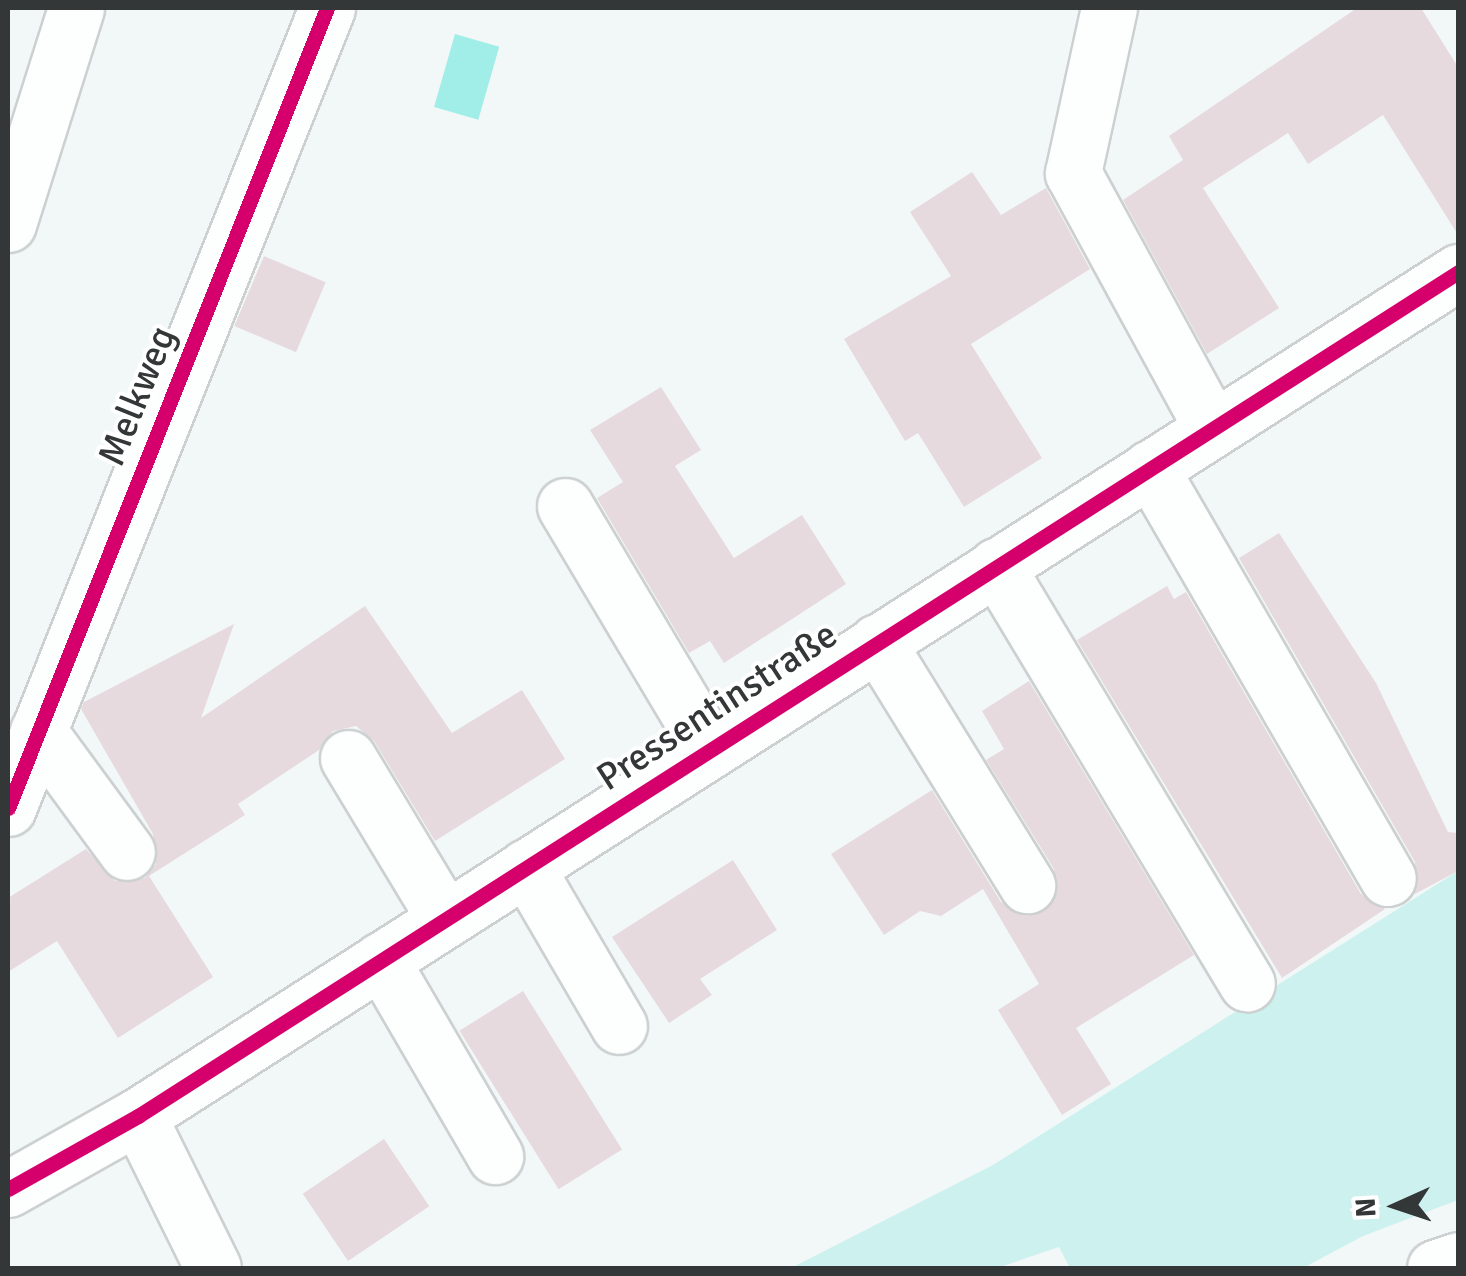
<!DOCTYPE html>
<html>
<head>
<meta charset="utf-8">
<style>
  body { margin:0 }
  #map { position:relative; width:1466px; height:1276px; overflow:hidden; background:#f2f8f8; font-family:Signika,sans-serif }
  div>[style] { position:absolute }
  .green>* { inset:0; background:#ccf1ee }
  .water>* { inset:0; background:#a1ede7; transform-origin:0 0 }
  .building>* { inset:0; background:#e7dadf; transform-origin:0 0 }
  .roads { filter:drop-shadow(2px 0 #ccd0d0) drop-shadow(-2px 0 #ccd0d0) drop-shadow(0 2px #ccd0d0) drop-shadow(0 -2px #ccd0d0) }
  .minor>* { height:55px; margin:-27.5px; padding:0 27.5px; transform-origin:27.5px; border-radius:27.5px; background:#fdfefe }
  .cycleway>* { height:15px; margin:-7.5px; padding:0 7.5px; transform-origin:7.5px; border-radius:7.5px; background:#d6006c }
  span { translate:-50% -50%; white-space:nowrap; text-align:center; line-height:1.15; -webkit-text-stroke:8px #fff; paint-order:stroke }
  .street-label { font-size:38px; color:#333737 }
  .frame { position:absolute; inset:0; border:10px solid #333737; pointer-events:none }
  .north { position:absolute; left:1346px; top:1156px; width:100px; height:100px; -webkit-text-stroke:8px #fff; paint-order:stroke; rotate:267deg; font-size:28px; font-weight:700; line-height:40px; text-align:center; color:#333737 }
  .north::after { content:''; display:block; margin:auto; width:35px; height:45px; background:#333737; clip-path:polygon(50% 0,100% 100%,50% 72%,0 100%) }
</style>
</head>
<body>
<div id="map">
  <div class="green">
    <div style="clip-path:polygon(1458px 871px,1458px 1200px,1363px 1236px,1303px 1268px,1070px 1268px,1059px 1247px,997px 1268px,791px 1268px,993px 1165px)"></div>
  </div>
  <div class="water">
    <div style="left:455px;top:34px;width:46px;height:76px;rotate:16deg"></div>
  </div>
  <div class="building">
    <div style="clip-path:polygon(1357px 8px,1421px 8px,1458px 67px,1458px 235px,1383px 115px,1308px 164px,1288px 133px,1203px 188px,1279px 308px,1207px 354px,1123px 200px,1183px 160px,1169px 136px)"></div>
    <div style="clip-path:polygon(972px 172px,1001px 215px,1046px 188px,1090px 269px,971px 344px,1042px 458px,964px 507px,918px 433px,905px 441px,844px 339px,951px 276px,910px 212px)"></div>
    <div style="left:264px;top:256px;width:67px;height:76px;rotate:23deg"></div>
    <div style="clip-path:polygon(661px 387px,701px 450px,675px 466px,734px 558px,802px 515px,846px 584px,724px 663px,710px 641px,689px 653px,597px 498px,623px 482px,590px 430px)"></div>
    <div style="clip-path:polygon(1279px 533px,1376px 683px,1448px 832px,1458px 833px,1458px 871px,1415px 894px,1415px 862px,1239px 558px)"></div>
    <div style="clip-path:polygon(1167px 586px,1174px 599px,1186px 592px,1361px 894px,1385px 909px,1282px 978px,1077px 640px)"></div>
    <div style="clip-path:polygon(365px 606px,452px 733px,522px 690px,565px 759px,435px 841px,374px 741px,356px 726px,333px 731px,319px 750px,238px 804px,245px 815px,149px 876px,213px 977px,118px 1038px,57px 941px,8px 972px,8px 898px,86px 849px,115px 881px,145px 878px,156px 864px,153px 834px,81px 709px,84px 702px,234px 624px,201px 718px)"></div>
    <div style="clip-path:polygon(1029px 681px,1194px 955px,1076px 1028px,1111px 1084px,1062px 1115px,998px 1010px,1039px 984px,983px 889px,941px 916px,920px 911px,884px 935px,831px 854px,932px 790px,1001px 902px,1027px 916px,1044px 911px,1055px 899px,1054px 869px,986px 760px,1004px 749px,982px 711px)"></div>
    <div style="clip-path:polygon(733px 860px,777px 930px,700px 979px,712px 995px,669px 1023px,612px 937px)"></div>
    <div style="left:523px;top:991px;width:187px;height:75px;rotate:58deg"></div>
    <div style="left:384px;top:1139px;width:81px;height:98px;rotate:56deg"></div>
  </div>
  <div class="roads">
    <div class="minor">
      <div style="left:1109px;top:8px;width:169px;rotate:102.3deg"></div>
      <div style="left:1073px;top:173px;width:290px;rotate:61.4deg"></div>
      <div style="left:8px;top:224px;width:226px;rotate:-72.5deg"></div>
      <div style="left:1150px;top:468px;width:474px;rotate:59.9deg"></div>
      <div style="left:565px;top:506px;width:283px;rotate:59.2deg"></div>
      <div style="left:996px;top:566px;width:487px;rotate:59deg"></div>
      <div style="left:877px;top:642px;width:286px;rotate:58.3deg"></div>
      <div style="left:38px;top:731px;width:150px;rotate:53.7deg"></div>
      <div style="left:348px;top:758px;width:188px;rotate:58.9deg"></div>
      <div style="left:8px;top:808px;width:861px;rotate:-68.26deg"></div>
      <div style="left:526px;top:867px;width:184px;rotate:59.7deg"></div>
      <div style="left:381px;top:960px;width:227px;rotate:59.8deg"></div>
      <div style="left:138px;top:1116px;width:169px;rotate:63.7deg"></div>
      <div style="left:8px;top:1189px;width:149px;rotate:-29.3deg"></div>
      <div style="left:138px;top:1116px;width:1567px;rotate:-32.59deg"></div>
      <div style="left:1435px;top:1268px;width:24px;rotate:-19deg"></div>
    </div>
  </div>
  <div class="cycleway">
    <div style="left:8px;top:808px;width:861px;rotate:-68.26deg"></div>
    <div style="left:8px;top:1189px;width:149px;rotate:-29.3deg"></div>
    <div style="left:138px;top:1116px;width:1567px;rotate:-32.59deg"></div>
  </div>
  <div class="street-label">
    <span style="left:137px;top:396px;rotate:-68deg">Melkweg</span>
    <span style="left:717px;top:706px;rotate:-33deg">Pressentinstraße</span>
  </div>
  <div class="frame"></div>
  <div class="north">N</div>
</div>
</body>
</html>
